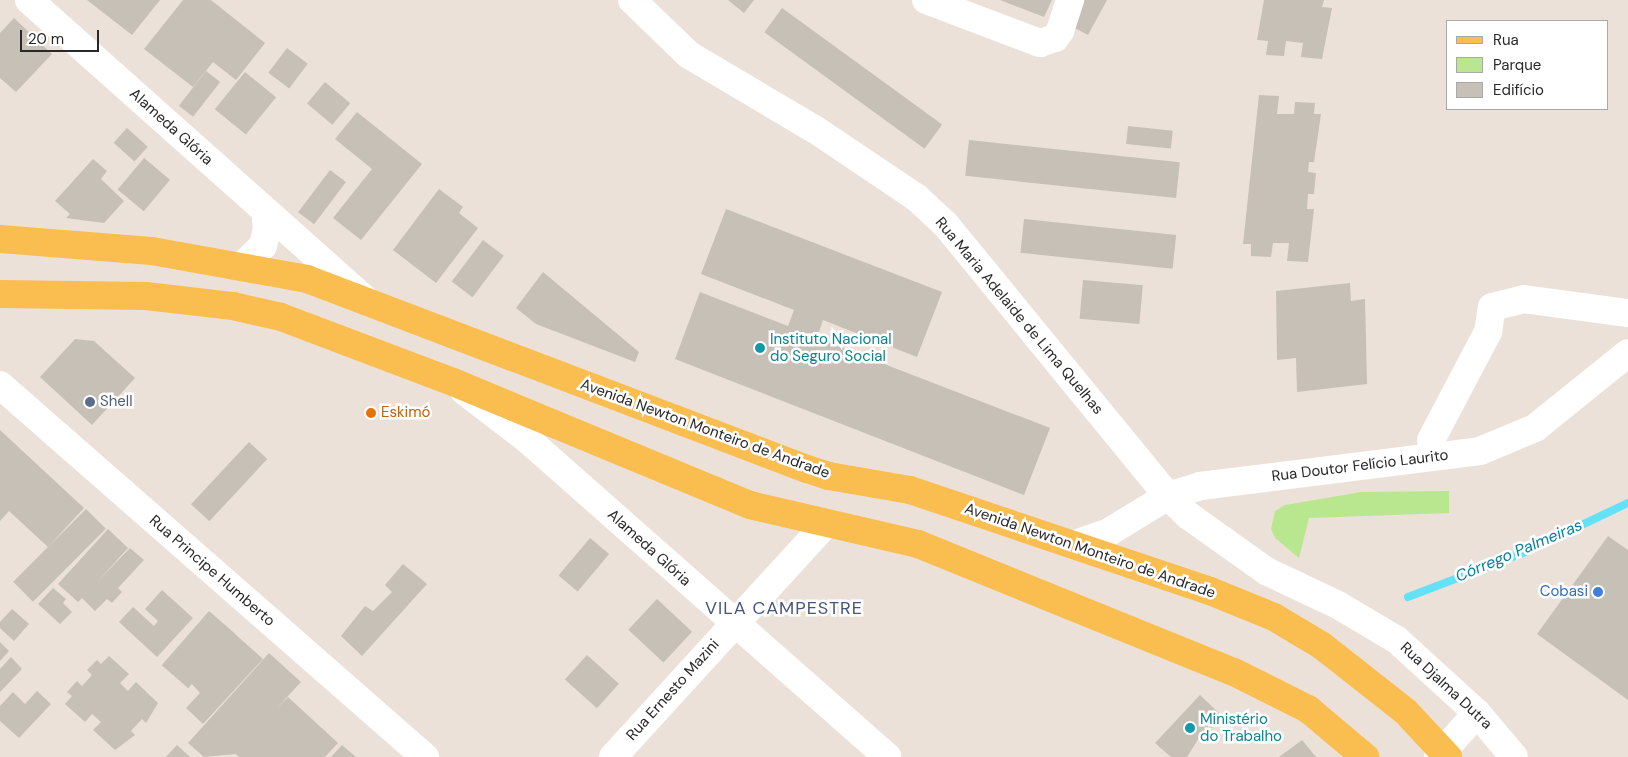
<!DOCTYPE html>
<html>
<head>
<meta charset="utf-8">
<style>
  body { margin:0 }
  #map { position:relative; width:1628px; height:757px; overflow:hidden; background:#ece1d8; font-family:"DM Sans",sans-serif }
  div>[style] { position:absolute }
  .green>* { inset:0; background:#b9e790 }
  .stream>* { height:8px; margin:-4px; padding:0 4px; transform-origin:4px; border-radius:4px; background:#63e2f7 }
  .building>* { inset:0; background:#c6c0b7; transform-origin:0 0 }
  .minor>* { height:28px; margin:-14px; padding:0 14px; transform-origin:14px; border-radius:14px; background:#fff }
  .major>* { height:28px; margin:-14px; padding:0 14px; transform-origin:14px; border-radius:14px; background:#fabd4f }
  .dots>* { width:14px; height:14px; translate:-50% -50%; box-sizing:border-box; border:2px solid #fff; border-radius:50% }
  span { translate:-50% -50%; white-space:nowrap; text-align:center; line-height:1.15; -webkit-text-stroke:5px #fff; paint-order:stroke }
  .street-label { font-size:15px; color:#282828 }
  .culture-label { font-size:15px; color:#0d838f }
  .left { translate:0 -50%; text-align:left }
  .service-label { font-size:15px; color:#4e5e75 }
  .food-label { font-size:15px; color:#c56008 }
  .shop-label { font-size:15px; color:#366cbe }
  .right { translate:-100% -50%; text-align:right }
  .water-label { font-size:16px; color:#047fa1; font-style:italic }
  .quarter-label { font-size:18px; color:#46567c; letter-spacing:1px }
  .legend { position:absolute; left:1446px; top:20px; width:162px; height:90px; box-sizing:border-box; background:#fff; border:1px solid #a9a9a9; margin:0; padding:6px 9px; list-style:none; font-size:15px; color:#282828 }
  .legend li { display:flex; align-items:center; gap:10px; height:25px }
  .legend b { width:25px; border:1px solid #a9a9a9 }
  .scale { position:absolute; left:20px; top:30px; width:79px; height:22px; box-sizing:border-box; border:2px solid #282828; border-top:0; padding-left:6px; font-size:15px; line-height:18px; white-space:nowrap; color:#282828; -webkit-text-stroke:4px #fff; paint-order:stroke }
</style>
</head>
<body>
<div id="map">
  <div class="green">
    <div style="clip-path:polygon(1449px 491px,1449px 513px,1309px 518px,1299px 558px,1275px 538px,1271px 529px,1275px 511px,1285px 505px,1361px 492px)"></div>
  </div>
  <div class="stream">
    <div style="left:1408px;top:597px;width:123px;rotate:-20.9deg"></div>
    <div style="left:1523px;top:553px;width:116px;rotate:-25.5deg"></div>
  </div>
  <div class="building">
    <div style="clip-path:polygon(87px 0,160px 0,132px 35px)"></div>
    <div style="clip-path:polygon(183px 0,211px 0,265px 43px,236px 80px,213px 62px,193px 87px,144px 49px)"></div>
    <div style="clip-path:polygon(728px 0,754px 0,744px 13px)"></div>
    <div style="clip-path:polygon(1000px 0,1052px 0,1044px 17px)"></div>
    <div style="clip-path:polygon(1080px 0,1107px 0,1088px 35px,1067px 24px)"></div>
    <div style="clip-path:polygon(1264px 0,1324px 0,1322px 7px,1332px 8px,1322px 59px,1301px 57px,1303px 43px,1286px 41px,1284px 56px,1266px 55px,1268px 41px,1257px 40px)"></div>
    <div style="left:782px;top:8px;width:198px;height:30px;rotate:36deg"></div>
    <div style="clip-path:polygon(14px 18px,52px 54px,16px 92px,0 78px,0 33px)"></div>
    <div style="left:287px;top:48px;width:26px;height:31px;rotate:37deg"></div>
    <div style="left:206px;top:71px;width:18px;height:44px;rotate:38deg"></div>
    <div style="left:245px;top:72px;width:40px;height:48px;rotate:39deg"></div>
    <div style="left:325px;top:82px;width:33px;height:28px;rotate:40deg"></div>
    <div style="clip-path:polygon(1259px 95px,1279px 96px,1277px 114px,1294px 114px,1295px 102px,1315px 103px,1314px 114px,1321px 114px,1314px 162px,1309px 162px,1308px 172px,1316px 173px,1314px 194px,1308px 194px,1307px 209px,1314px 209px,1308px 262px,1287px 261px,1289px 243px,1273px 243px,1271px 257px,1251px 256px,1251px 244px,1243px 244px)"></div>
    <div style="clip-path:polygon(357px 112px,422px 164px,361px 240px,333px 218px,372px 169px,335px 139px)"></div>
    <div style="left:1128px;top:126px;width:45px;height:18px;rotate:6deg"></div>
    <div style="left:127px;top:128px;width:28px;height:20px;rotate:42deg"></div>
    <div style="left:969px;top:140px;width:212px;height:36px;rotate:6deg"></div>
    <div style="left:144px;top:158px;width:34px;height:41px;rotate:40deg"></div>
    <div style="clip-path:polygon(93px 159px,107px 171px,101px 179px,124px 201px,104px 223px,66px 218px,70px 214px,55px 201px)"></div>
    <div style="left:330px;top:170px;width:20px;height:53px;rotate:37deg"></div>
    <div style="clip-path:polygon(439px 189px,463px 207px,459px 213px,478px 228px,436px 283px,393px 250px)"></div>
    <div style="clip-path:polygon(726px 209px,942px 292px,917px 357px,823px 320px,817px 338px,1050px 428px,1024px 495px,675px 359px,700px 292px,788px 326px,794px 310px,701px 274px)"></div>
    <div style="left:1024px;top:219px;width:153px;height:34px;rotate:6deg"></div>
    <div style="left:483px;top:240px;width:26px;height:52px;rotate:37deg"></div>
    <div style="clip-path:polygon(543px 272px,639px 352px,635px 362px,536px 324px,516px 308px)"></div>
    <div style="left:1083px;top:280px;width:60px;height:39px;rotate:5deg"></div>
    <div style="clip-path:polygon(1350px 283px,1351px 301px,1365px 299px,1367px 384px,1297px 392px,1296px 358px,1277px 360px,1276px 291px)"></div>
    <div style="clip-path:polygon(75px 339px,94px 341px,135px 378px,92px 425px,40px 377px)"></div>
    <div style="clip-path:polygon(0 430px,84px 508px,48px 547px,9px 511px,0 521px)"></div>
    <div style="left:249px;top:442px;width:25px;height:85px;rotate:43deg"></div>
    <div style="left:86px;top:509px;width:28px;height:103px;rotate:45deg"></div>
    <div style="clip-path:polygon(108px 529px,128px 548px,98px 581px,130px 548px,144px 560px,118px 588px,122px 592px,112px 603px,107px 599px,95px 611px,82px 598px,78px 602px,58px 584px)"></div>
    <div style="clip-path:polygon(1608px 536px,1628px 550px,1628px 700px,1537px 634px)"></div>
    <div style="left:590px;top:538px;width:25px;height:49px;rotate:40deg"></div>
    <div style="clip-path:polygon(403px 564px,427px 584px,362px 656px,341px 636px,365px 606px,373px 611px,392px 592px,385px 585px)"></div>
    <div style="clip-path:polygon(53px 588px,66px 599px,63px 603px,72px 612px,60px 624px,38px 604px)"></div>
    <div style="clip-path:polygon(162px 590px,193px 618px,157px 657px,119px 622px,133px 607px,154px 626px,158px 621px,145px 609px)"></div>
    <div style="left:657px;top:599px;width:48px;height:42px;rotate:43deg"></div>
    <div style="clip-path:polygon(12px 609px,29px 624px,14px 641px,0 628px,0 622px)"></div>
    <div style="left:209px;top:611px;width:35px;height:72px;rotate:41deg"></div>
    <div style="clip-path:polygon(235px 634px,263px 659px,203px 724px,186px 708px,200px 693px,191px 683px)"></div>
    <div style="clip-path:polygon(0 642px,9px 651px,0 661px)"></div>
    <div style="clip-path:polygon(269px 653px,301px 682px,277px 708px,288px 697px,338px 743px,325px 757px,239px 757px,236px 754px,204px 757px,188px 743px)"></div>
    <div style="left:587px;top:655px;width:43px;height:33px;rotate:42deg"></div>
    <div style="clip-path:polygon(109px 656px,129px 674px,120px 683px,128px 691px,136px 682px,158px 703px,146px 723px,142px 719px,131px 731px,135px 735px,115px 750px,93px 730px,101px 722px,92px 714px,85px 722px,65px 704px,72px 696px,67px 692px,77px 681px,82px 686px,92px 675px,87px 670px,97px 660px,101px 664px)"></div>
    <div style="clip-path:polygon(11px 657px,22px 669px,0 692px,0 669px)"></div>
    <div style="clip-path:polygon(37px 691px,51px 704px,19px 738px,0 721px,0 706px,13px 692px,25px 704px)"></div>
    <div style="clip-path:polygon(1200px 695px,1224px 718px,1199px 738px,1187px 757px,1171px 757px,1155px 743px)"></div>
    <div style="clip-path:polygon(1302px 740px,1316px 757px,1279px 757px)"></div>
    <div style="clip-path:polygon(177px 745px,190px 757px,166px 757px)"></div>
    <div style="clip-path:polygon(342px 745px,356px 757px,331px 757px)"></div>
  </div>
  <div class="minor">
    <div style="left:29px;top:0;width:453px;rotate:41.7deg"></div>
    <div style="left:632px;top:0;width:79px;rotate:44deg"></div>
    <div style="left:689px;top:55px;width:147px;rotate:30.6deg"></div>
    <div style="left:816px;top:130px;width:122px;rotate:34deg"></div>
    <div style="left:917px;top:198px;width:40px;rotate:43deg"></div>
    <div style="left:946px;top:225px;width:350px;rotate:50.7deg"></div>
    <div style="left:1168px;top:496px;width:29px;rotate:44deg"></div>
    <div style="left:1189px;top:516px;width:95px;rotate:35.5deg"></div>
    <div style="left:1266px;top:571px;width:80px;rotate:25.3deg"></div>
    <div style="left:1338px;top:605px;width:69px;rotate:30.7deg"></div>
    <div style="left:1397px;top:640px;width:108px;rotate:42.4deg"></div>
    <div style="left:1477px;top:713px;width:57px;rotate:49.9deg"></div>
    <div style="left:926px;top:0;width:122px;rotate:20.7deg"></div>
    <div style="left:1040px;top:43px;width:16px;rotate:-18deg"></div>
    <div style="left:1055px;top:38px;width:9px;rotate:-54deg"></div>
    <div style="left:1060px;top:31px;width:33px;rotate:-72deg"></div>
    <div style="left:242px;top:266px;width:29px;rotate:-44deg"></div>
    <div style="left:263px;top:246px;width:17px;rotate:-77deg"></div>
    <div style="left:267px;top:229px;width:18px;rotate:-96deg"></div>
    <div style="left:0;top:385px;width:565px;rotate:41.2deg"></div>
    <div style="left:464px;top:391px;width:81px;rotate:37.4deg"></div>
    <div style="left:528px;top:440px;width:479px;rotate:41.4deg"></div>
    <div style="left:1431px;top:440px;width:122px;rotate:-62.2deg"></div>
    <div style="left:1488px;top:332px;width:25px;rotate:-81deg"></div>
    <div style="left:1492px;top:307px;width:33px;rotate:-14deg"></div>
    <div style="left:1524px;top:299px;width:105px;rotate:7.7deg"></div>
    <div style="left:1075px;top:544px;width:36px;rotate:-19deg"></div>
    <div style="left:1109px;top:532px;width:69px;rotate:-31.4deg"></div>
    <div style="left:1168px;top:496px;width:34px;rotate:-17deg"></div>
    <div style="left:1200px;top:486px;width:282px;rotate:-7.1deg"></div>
    <div style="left:1480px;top:451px;width:60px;rotate:-22.7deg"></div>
    <div style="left:1535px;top:428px;width:119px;rotate:-38.9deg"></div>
    <div style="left:613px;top:757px;width:317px;rotate:-47.6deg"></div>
    <div style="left:1438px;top:757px;width:59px;rotate:-48.4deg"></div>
  </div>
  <div class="major">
    <div style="left:0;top:239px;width:152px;rotate:4.5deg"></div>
    <div style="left:152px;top:251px;width:158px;rotate:10.2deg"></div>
    <div style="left:307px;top:279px;width:535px;rotate:20.81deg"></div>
    <div style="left:807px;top:469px;width:23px;rotate:18deg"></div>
    <div style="left:829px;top:476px;width:82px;rotate:9.8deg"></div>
    <div style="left:910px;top:490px;width:317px;rotate:18.6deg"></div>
    <div style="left:1210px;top:591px;width:69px;rotate:22.1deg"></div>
    <div style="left:1274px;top:617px;width:55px;rotate:30.8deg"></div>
    <div style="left:1321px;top:645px;width:108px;rotate:38.2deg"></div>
    <div style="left:1406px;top:712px;width:62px;rotate:47deg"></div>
    <div style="left:0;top:294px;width:146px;rotate:0.8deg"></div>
    <div style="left:146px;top:296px;width:88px;rotate:6.6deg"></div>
    <div style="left:233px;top:306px;width:49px;rotate:12.9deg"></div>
    <div style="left:281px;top:317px;width:184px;rotate:20.7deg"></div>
    <div style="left:453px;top:382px;width:321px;rotate:22.5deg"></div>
    <div style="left:750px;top:505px;width:172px;rotate:13.1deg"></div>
    <div style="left:918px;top:544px;width:341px;rotate:22.1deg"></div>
    <div style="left:1234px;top:672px;width:83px;rotate:26.6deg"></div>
    <div style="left:1308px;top:709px;width:75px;rotate:40.1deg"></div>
  </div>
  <div class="dots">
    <div style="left:760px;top:348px;background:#0f9aa8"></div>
    <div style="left:90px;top:402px;background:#5c6f8a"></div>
    <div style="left:371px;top:413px;background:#e8710a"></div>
    <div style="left:1598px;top:592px;background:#3f7fe0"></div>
    <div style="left:1190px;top:728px;background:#0f9aa8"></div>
  </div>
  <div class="street-label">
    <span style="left:171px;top:127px;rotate:42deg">Alameda Glória</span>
    <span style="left:1019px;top:316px;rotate:50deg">Rua Maria Adelaide de Lima Quelhas</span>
    <span style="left:705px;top:429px;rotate:20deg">Avenida Newton Monteiro de Andrade</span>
    <span style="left:1360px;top:466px;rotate:-7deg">Rua Doutor Felício Laurito</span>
    <span style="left:649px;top:548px;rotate:42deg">Alameda Glória</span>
    <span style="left:1090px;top:551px;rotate:19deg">Avenida Newton Monteiro de Andrade</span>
    <span style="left:212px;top:571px;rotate:41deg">Rua Principe Humberto</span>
    <span style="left:1446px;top:686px;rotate:43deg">Rua Djalma Dutra</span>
    <span style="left:673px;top:690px;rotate:-48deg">Rua Ernesto Mazini</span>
  </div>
  <div class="culture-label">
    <span class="left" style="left:770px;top:348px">Instituto Nacional<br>do Seguro Social</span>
    <span class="left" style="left:1200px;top:728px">Ministério<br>do Trabalho</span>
  </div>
  <div class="service-label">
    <span class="left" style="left:100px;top:402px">Shell</span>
  </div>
  <div class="food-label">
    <span class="left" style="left:381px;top:413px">Eskimó</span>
  </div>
  <div class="shop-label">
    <span class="right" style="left:1588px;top:592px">Cobasi</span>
  </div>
  <div class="water-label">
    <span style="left:1519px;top:551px;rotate:-23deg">Córrego Palmeiras</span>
  </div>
  <div class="quarter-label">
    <span style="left:784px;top:608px">VILA CAMPESTRE</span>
  </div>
  <ul class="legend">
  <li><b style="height:6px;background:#fabd4f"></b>Rua</li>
  <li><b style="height:14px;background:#b9e790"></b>Parque</li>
  <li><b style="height:14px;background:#c6c0b7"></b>Edifício</li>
  </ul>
  <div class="scale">20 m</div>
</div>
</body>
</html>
